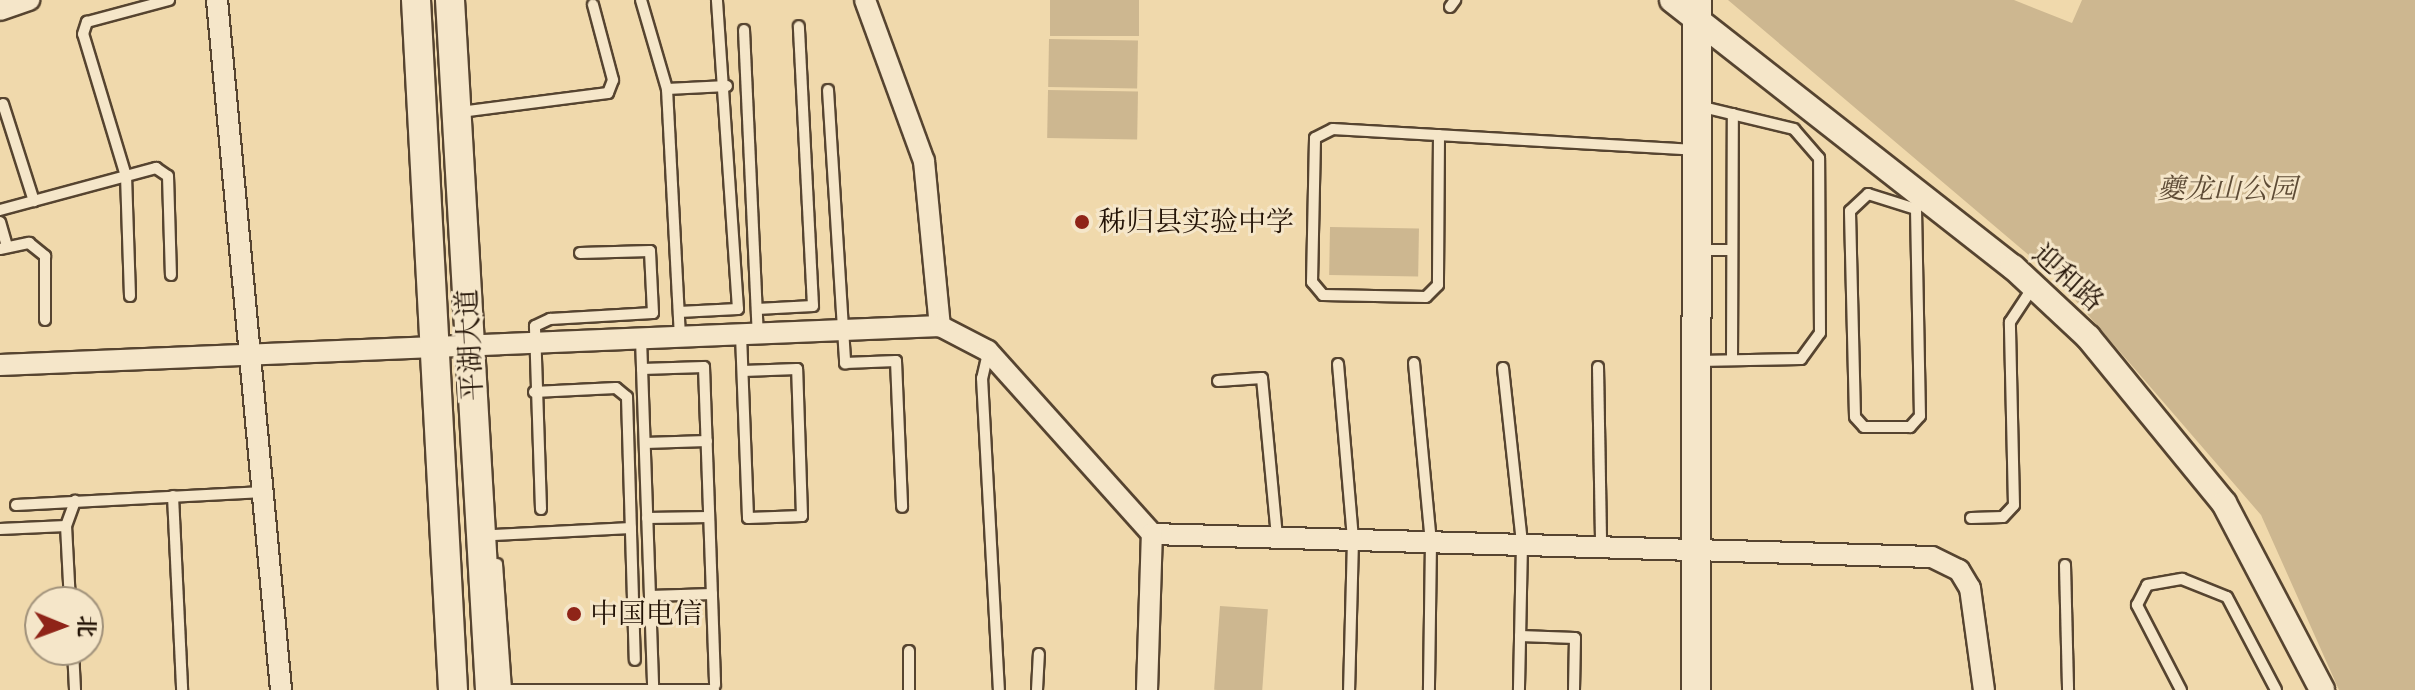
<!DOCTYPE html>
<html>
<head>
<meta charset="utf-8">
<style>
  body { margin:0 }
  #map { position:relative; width:2415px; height:690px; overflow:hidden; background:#f0d9ac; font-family:"IM FELL Great Primer","Noto Serif SC",serif }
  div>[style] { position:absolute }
  .green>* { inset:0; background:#cdb790; transform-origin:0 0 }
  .roads { filter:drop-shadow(2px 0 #564430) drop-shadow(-2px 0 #564430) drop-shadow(0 2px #564430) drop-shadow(0 -2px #564430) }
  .service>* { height:10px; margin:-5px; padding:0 5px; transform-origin:5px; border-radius:5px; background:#f5e6c9 }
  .minor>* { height:20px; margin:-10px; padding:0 10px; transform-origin:10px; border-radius:10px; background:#f5e6c9 }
  .tertiary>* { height:24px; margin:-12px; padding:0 12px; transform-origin:12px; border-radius:12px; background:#f5e6c9 }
  .secondary>* { height:28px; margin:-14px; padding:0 14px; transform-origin:14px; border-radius:14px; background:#f5e6c9 }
  .dots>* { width:22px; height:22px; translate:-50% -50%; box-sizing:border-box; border:4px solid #f5e6c9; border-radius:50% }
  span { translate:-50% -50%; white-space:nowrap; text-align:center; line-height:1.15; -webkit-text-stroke:6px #f5e6c9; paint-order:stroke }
  .park-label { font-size:28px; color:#5e4c36; font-style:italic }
  .poi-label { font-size:28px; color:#231306 }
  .left { translate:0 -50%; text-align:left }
  .street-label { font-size:28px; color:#231306 }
  .north { position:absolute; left:24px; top:586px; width:80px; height:80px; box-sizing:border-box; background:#f5e6c9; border:2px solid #a1927b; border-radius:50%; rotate:91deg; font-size:22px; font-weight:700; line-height:32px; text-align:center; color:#231306 }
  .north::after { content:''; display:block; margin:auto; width:28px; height:36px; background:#8f2418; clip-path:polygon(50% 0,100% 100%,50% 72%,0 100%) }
</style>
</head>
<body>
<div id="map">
  <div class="green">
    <div style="left:1050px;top:0;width:89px;height:36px"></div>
    <div style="clip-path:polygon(1728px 0,2014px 0,2072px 23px,2082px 0,2415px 0,2415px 690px,2339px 690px,2261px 515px,2057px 279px)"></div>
    <div style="left:1049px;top:39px;width:89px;height:48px;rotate:1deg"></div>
    <div style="left:1048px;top:90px;width:90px;height:48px;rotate:1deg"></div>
    <div style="left:1330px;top:227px;width:89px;height:48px;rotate:1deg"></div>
    <div style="left:1220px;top:606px;width:48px;height:84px;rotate:4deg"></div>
  </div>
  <div class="roads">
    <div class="service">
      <div style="left:641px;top:0;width:93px;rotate:73.7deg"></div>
      <div style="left:667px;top:89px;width:248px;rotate:87deg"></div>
      <div style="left:1450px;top:7px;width:9px;rotate:-54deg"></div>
      <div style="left:744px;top:30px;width:304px;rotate:87.4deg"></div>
      <div style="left:667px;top:89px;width:60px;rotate:-2.9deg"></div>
      <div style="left:828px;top:90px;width:274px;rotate:86.4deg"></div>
      <div style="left:845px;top:363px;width:51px;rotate:-2.2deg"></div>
      <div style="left:896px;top:361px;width:146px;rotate:87.6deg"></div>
      <div style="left:3px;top:104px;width:102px;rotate:72.3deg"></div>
      <div style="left:468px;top:111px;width:141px;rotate:-7.3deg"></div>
      <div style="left:608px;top:93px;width:14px;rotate:-69deg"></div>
      <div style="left:613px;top:80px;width:78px;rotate:-104.9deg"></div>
      <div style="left:1439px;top:135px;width:150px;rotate:90.4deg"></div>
      <div style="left:1438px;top:285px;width:17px;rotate:135deg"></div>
      <div style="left:1426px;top:297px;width:103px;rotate:-178.9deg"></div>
      <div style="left:1323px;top:295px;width:17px;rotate:-130deg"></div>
      <div style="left:1312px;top:282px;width:144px;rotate:-88.8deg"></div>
      <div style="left:1315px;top:138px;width:20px;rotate:-27deg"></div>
      <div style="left:1333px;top:129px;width:362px;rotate:3.3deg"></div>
      <div style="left:1916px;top:209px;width:207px;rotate:88.9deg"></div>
      <div style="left:1920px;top:416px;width:15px;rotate:132deg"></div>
      <div style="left:1910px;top:427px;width:46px;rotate:180deg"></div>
      <div style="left:1864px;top:427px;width:13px;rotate:-132deg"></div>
      <div style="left:1855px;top:417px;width:206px;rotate:-91.4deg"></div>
      <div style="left:1850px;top:211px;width:25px;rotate:-43deg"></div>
      <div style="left:1868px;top:194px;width:50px;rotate:17.4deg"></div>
      <div style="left:1916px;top:209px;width:14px;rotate:-60deg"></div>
      <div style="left:0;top:210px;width:162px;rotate:-15.1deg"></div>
      <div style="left:156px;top:168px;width:14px;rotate:34deg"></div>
      <div style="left:168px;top:176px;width:99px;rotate:88.3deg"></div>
      <div style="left:0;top:222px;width:26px;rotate:74deg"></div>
      <div style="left:0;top:249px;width:30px;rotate:-12deg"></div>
      <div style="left:29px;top:243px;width:21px;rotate:39deg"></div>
      <div style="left:45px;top:256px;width:64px;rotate:90deg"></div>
      <div style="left:1698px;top:250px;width:34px"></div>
      <div style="left:130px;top:296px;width:120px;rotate:-91.9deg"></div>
      <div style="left:126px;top:176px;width:148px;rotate:-106.8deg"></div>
      <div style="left:83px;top:34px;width:13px;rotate:-72deg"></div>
      <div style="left:87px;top:22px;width:85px;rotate:-15deg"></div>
      <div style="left:757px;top:309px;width:56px;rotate:-3.1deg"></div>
      <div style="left:813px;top:306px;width:280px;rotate:-92.9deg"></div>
      <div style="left:679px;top:312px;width:59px;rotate:-2.9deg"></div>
      <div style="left:738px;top:309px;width:310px;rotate:-93.9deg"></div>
      <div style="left:741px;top:335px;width:183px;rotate:87.8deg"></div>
      <div style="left:748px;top:518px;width:54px;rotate:-2.1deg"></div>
      <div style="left:802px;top:516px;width:147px;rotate:-91.9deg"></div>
      <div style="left:797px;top:369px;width:54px;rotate:177.9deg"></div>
      <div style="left:641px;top:339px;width:348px;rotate:88deg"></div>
      <div style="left:988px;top:353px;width:26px;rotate:103deg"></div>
      <div style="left:982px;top:378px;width:312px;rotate:86.9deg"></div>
      <div style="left:1732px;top:360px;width:246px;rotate:-89.8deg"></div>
      <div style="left:1698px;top:361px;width:103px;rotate:-1.1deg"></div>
      <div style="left:1801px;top:359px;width:32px;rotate:-54deg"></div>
      <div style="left:1820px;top:333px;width:175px;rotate:-90.3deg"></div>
      <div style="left:1819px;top:158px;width:38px;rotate:-131deg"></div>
      <div style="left:1794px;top:129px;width:98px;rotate:-166.4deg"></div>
      <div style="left:1414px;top:363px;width:180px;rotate:84.6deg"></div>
      <div style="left:1431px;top:542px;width:148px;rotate:90.8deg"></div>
      <div style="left:1338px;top:364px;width:177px;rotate:85.1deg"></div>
      <div style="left:1353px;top:540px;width:150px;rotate:91.5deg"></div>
      <div style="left:1598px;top:367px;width:180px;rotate:89deg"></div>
      <div style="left:1503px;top:368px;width:177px;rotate:83.8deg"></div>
      <div style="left:1522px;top:544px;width:146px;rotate:91.2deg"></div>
      <div style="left:642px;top:369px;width:62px;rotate:-1.8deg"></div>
      <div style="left:704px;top:367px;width:318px;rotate:88deg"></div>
      <div style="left:1218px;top:381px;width:44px;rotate:-3.9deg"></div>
      <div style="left:1262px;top:378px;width:161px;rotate:84.6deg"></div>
      <div style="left:534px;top:392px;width:82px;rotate:-2.8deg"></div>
      <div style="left:616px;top:388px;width:14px;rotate:39deg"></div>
      <div style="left:627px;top:397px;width:263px;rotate:88.3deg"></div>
      <div style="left:645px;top:443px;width:62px;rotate:-1.8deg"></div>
      <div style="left:173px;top:496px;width:194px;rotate:87.3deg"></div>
      <div style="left:16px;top:505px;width:248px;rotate:-3deg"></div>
      <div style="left:541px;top:509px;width:183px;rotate:-91.9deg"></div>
      <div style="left:535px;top:326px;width:17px;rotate:-25deg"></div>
      <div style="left:550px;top:319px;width:103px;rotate:-3.3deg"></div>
      <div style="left:653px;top:313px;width:62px;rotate:-92.8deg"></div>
      <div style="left:650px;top:251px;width:70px;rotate:178.4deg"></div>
      <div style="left:647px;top:518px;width:62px;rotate:-0.9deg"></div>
      <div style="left:1971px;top:518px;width:32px;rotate:-2deg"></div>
      <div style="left:2003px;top:517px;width:16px;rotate:-47deg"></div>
      <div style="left:2014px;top:505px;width:183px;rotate:-91.3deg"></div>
      <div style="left:2010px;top:322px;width:42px;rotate:-56.7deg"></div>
      <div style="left:0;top:529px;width:66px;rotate:-2.6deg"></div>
      <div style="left:494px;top:535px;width:137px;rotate:-2.9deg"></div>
      <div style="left:497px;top:564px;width:126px;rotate:85.9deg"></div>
      <div style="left:2065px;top:565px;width:125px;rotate:88.6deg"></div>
      <div style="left:650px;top:596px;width:62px;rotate:-1.8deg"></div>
      <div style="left:70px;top:602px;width:76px;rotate:-93deg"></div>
      <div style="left:66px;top:526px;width:27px;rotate:-70deg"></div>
      <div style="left:1520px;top:636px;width:55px;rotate:2.1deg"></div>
      <div style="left:1575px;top:638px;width:52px;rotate:91.1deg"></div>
      <div style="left:73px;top:650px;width:40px;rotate:87.1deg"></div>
      <div style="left:501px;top:690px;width:213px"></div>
      <div style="left:909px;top:690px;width:39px;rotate:-90deg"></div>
      <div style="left:1037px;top:690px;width:36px;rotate:-87deg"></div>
      <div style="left:2181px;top:690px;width:96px;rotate:-117.4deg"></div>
      <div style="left:2137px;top:605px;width:22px;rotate:-63deg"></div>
      <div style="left:2147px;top:585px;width:36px;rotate:-10deg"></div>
      <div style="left:2182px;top:579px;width:48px;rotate:21.8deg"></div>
      <div style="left:2227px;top:597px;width:105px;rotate:62.2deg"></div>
    </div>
    <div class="minor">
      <div style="left:217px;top:0;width:693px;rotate:84.7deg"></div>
      <div style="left:865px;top:0;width:171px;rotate:69.9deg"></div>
      <div style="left:924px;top:161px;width:166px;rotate:84.5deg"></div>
      <div style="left:0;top:10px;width:31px;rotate:-19deg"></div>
      <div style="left:0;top:365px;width:941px;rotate:-2.38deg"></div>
      <div style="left:940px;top:326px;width:54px;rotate:27.5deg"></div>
      <div style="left:988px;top:351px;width:246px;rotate:48.1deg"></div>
      <div style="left:1152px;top:534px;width:780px;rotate:1.69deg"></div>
      <div style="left:1932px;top:557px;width:30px;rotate:26deg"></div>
      <div style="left:1959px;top:570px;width:21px;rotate:59deg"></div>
      <div style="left:1970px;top:588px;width:103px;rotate:82.2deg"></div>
      <div style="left:1147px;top:690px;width:156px;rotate:-88.2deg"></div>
    </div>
    <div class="tertiary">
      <div style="left:1672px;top:0;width:433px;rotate:38.1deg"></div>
      <div style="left:2013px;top:267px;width:103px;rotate:43deg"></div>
      <div style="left:2088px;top:337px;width:215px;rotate:50.7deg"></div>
      <div style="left:2224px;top:503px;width:211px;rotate:62.3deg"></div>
    </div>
    <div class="secondary">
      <div style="left:416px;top:0;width:691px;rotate:86.93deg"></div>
      <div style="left:450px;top:0;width:691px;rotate:86.68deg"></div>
      <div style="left:1696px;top:690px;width:690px;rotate:-89.92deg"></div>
    </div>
  </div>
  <div class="dots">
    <div style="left:1082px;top:222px;background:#8f2418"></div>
    <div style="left:574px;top:614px;background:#8f2418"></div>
  </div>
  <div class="park-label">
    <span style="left:2227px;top:189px">夔龙山公园</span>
  </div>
  <div class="poi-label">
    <span class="left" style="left:1098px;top:222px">秭归县实验中学</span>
    <span class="left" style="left:590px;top:614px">中国电信</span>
  </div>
  <div class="street-label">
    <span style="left:2068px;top:278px;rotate:42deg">迎和路</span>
    <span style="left:470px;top:345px;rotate:-93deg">平湖大道</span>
  </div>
  <div class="north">北</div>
</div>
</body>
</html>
